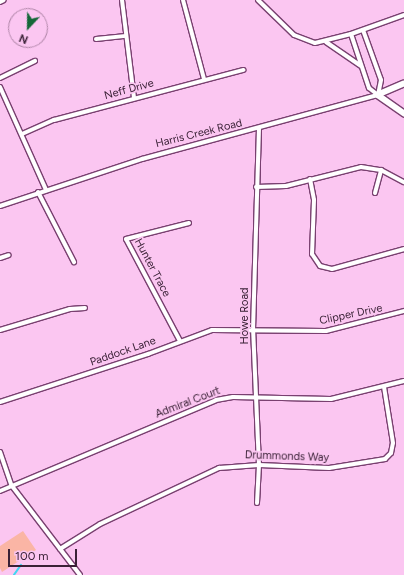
<!DOCTYPE html>
<html>
<head>
<meta charset="utf-8">
<style>
  body { margin:0 }
  #map { position:relative; width:404px; height:575px; overflow:hidden; background:#fbc6f1; font-family:Figtree,sans-serif }
  div>[style] { position:absolute }
  .green>* { inset:0; background:#fab5a5 }
  .stream>* { height:1.5px; margin:-0.75px; padding:0 0.75px; transform-origin:0.75px; border-radius:0.75px; background:#41d7f2 }
  .roads { filter:drop-shadow(1px 0 #794070) drop-shadow(-1px 0 #794070) drop-shadow(0 1px #794070) drop-shadow(0 -1px #794070) }
  .street>* { height:4px; margin:-2px; padding:0 2px; transform-origin:2px; border-radius:2px; background:#fff }
  .secondary>* { height:5.5px; margin:-2.75px; padding:0 2.75px; transform-origin:2.75px; border-radius:2.75px; background:#fff }
  span { translate:-50% -50%; white-space:nowrap; text-align:center; line-height:1.15; -webkit-text-stroke:3.5px #fbc6f1; paint-order:stroke }
  .street-label { font-size:11px; color:#3a2136 }
  .north { position:absolute; left:8px; top:8px; width:40px; height:40px; box-sizing:border-box; background:#fbc6f1; border:1px solid #ae84a6; border-radius:50%; rotate:202deg; font-size:11px; font-weight:700; line-height:16px; text-align:center; color:#3a2136 }
  .north::after { content:''; display:block; margin:auto; width:14px; height:18px; background:#146738; clip-path:polygon(50% 0,100% 100%,50% 72%,0 100%) }
  .scale { position:absolute; left:8px; top:549px; width:69px; height:18px; box-sizing:border-box; border:2px solid #3a2136; border-top:0; padding-left:5px; font-size:12px; line-height:14px; white-space:nowrap; color:#3a2136; -webkit-text-stroke:3px #fbc6f1; paint-order:stroke }
</style>
</head>
<body>
<div id="map">
  <div class="green">
    <div style="clip-path:polygon(23px 531px,36px 550px,2px 572px,0 568px,0 546px)"></div>
  </div>
  <div class="stream">
    <div style="left:14px;top:575px;width:12px;rotate:-55deg"></div>
  </div>
  <div class="roads">
    <div class="street">
      <div style="left:122px;top:0;width:99px;rotate:83deg"></div>
      <div style="left:183px;top:0;width:82px;rotate:75.1deg"></div>
      <div style="left:258px;top:0;width:50px;rotate:44.2deg"></div>
      <div style="left:294px;top:35px;width:22px;rotate:21deg"></div>
      <div style="left:315px;top:43px;width:37px;rotate:-14deg"></div>
      <div style="left:351px;top:34px;width:56px;rotate:-19.7deg"></div>
      <div style="left:0;top:2px;width:4px;rotate:-27deg"></div>
      <div style="left:363px;top:30px;width:53px;rotate:70.2deg"></div>
      <div style="left:381px;top:80px;width:15px;rotate:101deg"></div>
      <div style="left:351px;top:34px;width:57px;rotate:71.6deg"></div>
      <div style="left:369px;top:88px;width:11px;rotate:38deg"></div>
      <div style="left:96px;top:39px;width:30px;rotate:-6deg"></div>
      <div style="left:326px;top:42px;width:42px;rotate:34.4deg"></div>
      <div style="left:0;top:78px;width:39px;rotate:-26deg"></div>
      <div style="left:0;top:87px;width:113px;rotate:65.9deg"></div>
      <div style="left:22px;top:134px;width:35px;rotate:-24deg"></div>
      <div style="left:54px;top:120px;width:196px;rotate:-14.8deg"></div>
      <div style="left:310px;top:179px;width:21px;rotate:79deg"></div>
      <div style="left:314px;top:200px;width:54px;rotate:92.1deg"></div>
      <div style="left:312px;top:254px;width:14px;rotate:56deg"></div>
      <div style="left:320px;top:266px;width:12px;rotate:14deg"></div>
      <div style="left:332px;top:269px;width:75px;rotate:-15.5deg"></div>
      <div style="left:256px;top:187px;width:30px;rotate:-2deg"></div>
      <div style="left:286px;top:186px;width:77px;rotate:-14.2deg"></div>
      <div style="left:361px;top:167px;width:20px;rotate:9deg"></div>
      <div style="left:381px;top:170px;width:26px;rotate:28deg"></div>
      <div style="left:38px;top:192px;width:79px;rotate:62.8deg"></div>
      <div style="left:375px;top:193px;width:24px;rotate:-75deg"></div>
      <div style="left:0;top:206px;width:150px;rotate:-18.3deg"></div>
      <div style="left:142px;top:159px;width:245px;rotate:-15.2deg"></div>
      <div style="left:0;top:258px;width:9px;rotate:-18deg"></div>
      <div style="left:0;top:330px;width:73px;rotate:-16.7deg"></div>
      <div style="left:70px;top:309px;width:15px;rotate:-4deg"></div>
      <div style="left:180px;top:341px;width:115px;rotate:-117.9deg"></div>
      <div style="left:126px;top:239px;width:65px;rotate:-14.3deg"></div>
      <div style="left:0;top:402px;width:156px;rotate:-18deg"></div>
      <div style="left:148px;top:354px;width:68px;rotate:-20.6deg"></div>
      <div style="left:212px;top:330px;width:114px;rotate:0.5deg"></div>
      <div style="left:326px;top:331px;width:81px;rotate:-14.4deg"></div>
      <div style="left:0;top:452px;width:36px;rotate:71deg"></div>
      <div style="left:12px;top:486px;width:112px;rotate:52.6deg"></div>
      <div style="left:0;top:491px;width:234px;rotate:-22.8deg"></div>
      <div style="left:216px;top:400px;width:17px;rotate:-10deg"></div>
      <div style="left:233px;top:397px;width:98px;rotate:1.2deg"></div>
      <div style="left:331px;top:399px;width:75px;rotate:-13.9deg"></div>
      <div style="left:257px;top:503px;width:38px;rotate:-87deg"></div>
      <div style="left:259px;top:465px;width:135px;rotate:-92.5deg"></div>
      <div style="left:253px;top:330px;width:201px;rotate:-88.3deg"></div>
      <div style="left:60px;top:549px;width:47px;rotate:-32deg"></div>
      <div style="left:100px;top:524px;width:132px;rotate:-25.2deg"></div>
      <div style="left:219px;top:468px;width:40px;rotate:-4.3deg"></div>
      <div style="left:259px;top:465px;width:70px;rotate:2.5deg"></div>
      <div style="left:329px;top:468px;width:57px;rotate:-9.1deg"></div>
      <div style="left:385px;top:459px;width:8px;rotate:-45deg"></div>
      <div style="left:391px;top:453px;width:10px;rotate:-79deg"></div>
      <div style="left:393px;top:443px;width:57px;rotate:-99.1deg"></div>
    </div>
    <div class="secondary">
      <div style="left:404px;top:84px;width:28px;rotate:157deg"></div>
      <div style="left:378px;top:95px;width:32px;rotate:35deg"></div>
    </div>
  </div>
  <div class="street-label">
    <span style="left:129px;top:90px;rotate:-15deg">Neff Drive</span>
    <span style="left:199px;top:134px;rotate:-14deg">Harris Creek Road</span>
    <span style="left:152px;top:268px;rotate:62deg">Hunter Trace</span>
    <span style="left:351px;top:315px;rotate:-12deg">Clipper Drive</span>
    <span style="left:245px;top:316px;rotate:-90deg">Howe Road</span>
    <span style="left:123px;top:352px;rotate:-19deg">Paddock Lane</span>
    <span style="left:188px;top:403px;rotate:-21deg">Admiral Court</span>
    <span style="left:287px;top:457px;rotate:2deg">Drummonds Way</span>
  </div>
  <div class="north">N</div>
  <div class="scale">100 m</div>
</div>
</body>
</html>
